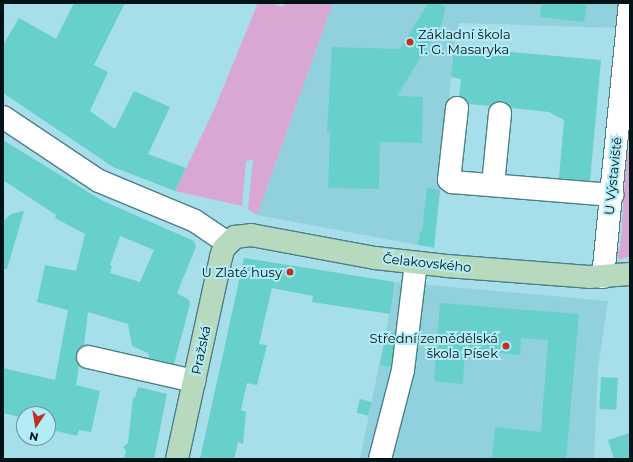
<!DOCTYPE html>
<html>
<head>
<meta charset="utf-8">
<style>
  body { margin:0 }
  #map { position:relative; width:633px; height:462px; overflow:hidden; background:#a6dfe9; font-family:Montserrat,sans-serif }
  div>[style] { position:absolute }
  .built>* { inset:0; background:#90d1dd }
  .green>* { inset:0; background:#d8a8d3 }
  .building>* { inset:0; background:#67d0ca; transform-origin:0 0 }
  .roads { filter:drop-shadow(1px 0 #497f89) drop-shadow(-1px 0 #497f89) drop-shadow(0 1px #497f89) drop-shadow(0 -1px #497f89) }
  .minor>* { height:22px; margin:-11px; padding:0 11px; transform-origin:11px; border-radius:11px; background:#fff }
  .major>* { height:22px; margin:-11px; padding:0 11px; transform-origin:11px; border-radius:11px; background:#b7dabe }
  .dots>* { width:11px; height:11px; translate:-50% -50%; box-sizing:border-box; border:2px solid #b3ecf7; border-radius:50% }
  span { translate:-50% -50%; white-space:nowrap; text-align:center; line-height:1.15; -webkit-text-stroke:4px #b3ecf7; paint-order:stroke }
  .poi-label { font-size:13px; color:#001316 }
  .left { translate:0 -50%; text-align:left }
  .right { translate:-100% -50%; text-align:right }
  .street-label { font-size:13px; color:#001316 }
  .frame { position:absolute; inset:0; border:4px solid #001316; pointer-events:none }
  .north { position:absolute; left:16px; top:406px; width:40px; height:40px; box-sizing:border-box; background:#b3ecf7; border:1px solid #6b959d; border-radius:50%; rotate:192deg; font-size:11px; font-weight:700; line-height:16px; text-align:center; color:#001316 }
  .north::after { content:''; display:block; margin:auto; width:14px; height:18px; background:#bd3022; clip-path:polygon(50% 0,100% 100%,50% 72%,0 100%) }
</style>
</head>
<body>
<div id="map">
  <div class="built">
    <div style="clip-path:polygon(333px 3px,619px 3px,616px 28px,459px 23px,454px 47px,434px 248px,257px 215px)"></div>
    <div style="clip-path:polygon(396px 282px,608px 301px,598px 368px,594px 459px,360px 459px)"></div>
  </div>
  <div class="green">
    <div style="clip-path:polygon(258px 3px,271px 3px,282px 7px,287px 3px,333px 3px,257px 215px,248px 209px,253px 160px,246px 161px,242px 206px,175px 191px,214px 110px)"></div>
    <div style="clip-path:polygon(627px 152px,630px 153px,630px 256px,620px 260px,616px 253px,620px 250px)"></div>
  </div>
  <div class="building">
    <div style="clip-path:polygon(74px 3px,125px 3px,94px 65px,108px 72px,90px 111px,115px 129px,134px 91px,170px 107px,148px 154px,186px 168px,175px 191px,113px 167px,3px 93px,3px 45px,19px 18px,56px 39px)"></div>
    <div style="clip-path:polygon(428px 3px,442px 3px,442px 6px,446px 6px,442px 23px,397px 96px,423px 97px,422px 143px,380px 142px,379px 189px,328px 188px,330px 132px,327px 132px,332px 47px,400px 49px)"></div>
    <div style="clip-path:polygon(542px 3px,587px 3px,584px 22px,540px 17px)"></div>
    <div style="clip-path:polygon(454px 47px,601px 60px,590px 181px,559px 178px,564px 120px,549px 112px,512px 108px,502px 101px,490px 106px,469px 104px,459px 96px,461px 79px,451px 77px)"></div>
    <div style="clip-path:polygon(evenodd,3px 140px,101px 200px,194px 241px,196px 247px,177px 293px,189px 300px,190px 304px,174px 364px,149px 358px,148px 353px,132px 346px,128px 324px,88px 312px,84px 345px,76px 355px,79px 366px,76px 385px,100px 391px,91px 432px,79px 430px,77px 436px,48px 429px,48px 414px,24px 414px,24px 418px,3px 413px,3px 368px,55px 380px,68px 310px,37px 302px,45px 265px,76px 271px,85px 234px,55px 218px,56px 215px,3px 180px,3px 140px,120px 236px,154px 250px,140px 282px,110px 273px,112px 266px,110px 265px,120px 236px)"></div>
    <div style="clip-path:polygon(427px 188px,440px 190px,434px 247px,418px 245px,420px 231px,422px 231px)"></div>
    <div style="clip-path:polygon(24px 211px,7px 269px,3px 269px,3px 221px,11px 214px)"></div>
    <div style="clip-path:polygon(244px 258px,395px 282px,390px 314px,312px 302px,313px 296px,272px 288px,259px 344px,267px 345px,257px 385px,247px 383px,241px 410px,246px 412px,243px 444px,238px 442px,234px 459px,200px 459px)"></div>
    <div style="clip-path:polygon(440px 303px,579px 314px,566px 459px,492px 459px,495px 427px,541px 432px,548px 340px,521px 338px,520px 355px,465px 350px,463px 384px,434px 381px)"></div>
    <div style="clip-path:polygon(387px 331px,395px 333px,391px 367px,380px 365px)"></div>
    <div style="left:601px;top:377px;width:17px;height:32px;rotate:3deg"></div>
    <div style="clip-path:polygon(138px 387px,167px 394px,154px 459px,124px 459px,126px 451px,123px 447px,128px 443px,133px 397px,135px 398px)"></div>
    <div style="left:360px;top:399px;width:12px;height:14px;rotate:14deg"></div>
    <div style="clip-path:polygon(630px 433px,630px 459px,614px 459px,608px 440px)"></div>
  </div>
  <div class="roads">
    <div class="minor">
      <div style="left:457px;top:108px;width:72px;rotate:96.3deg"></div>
      <div style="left:449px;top:180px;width:4px;rotate:34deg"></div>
      <div style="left:452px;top:182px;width:161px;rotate:4.6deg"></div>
      <div style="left:3px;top:117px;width:115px;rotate:33.7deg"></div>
      <div style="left:99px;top:181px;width:104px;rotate:22.6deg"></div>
      <div style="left:195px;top:221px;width:40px;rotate:34deg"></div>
      <div style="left:493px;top:185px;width:72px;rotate:-84.4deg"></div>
      <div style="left:603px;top:277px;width:275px;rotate:-84.4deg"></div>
      <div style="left:88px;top:357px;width:109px;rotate:12.8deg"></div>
      <div style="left:380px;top:459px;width:92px;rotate:-75.5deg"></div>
      <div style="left:403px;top:370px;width:108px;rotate:-83.1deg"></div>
    </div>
    <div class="major">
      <div style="left:177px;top:459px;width:207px;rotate:-77.7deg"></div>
      <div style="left:221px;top:257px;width:9px;rotate:-72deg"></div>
      <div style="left:224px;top:248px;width:16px;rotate:-45deg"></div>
      <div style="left:235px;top:237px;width:16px;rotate:-7deg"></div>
      <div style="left:251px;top:235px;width:126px;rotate:10.5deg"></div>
      <div style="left:375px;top:258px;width:72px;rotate:6.3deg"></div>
      <div style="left:447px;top:266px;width:142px;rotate:4.4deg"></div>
      <div style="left:589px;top:277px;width:41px;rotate:-4.2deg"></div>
    </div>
  </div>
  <div class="dots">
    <div style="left:410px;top:42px;background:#bd3022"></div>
    <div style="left:290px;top:272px;background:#bd3022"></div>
    <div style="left:506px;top:346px;background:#bd3022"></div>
  </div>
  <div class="poi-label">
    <span class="left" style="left:418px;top:42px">Základní škola<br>T. G. Masaryka</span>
    <span class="right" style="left:282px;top:272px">U Zlaté husy</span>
    <span class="right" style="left:498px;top:346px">Střední zemědělská<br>škola Písek</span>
  </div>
  <div class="street-label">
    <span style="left:613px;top:176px;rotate:-84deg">U Výstaviště</span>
    <span style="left:427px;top:263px;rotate:6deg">Čelakovského</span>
    <span style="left:201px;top:350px;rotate:-78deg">Pražská</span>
  </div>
  <div class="frame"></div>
  <div class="north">N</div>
</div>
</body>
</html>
